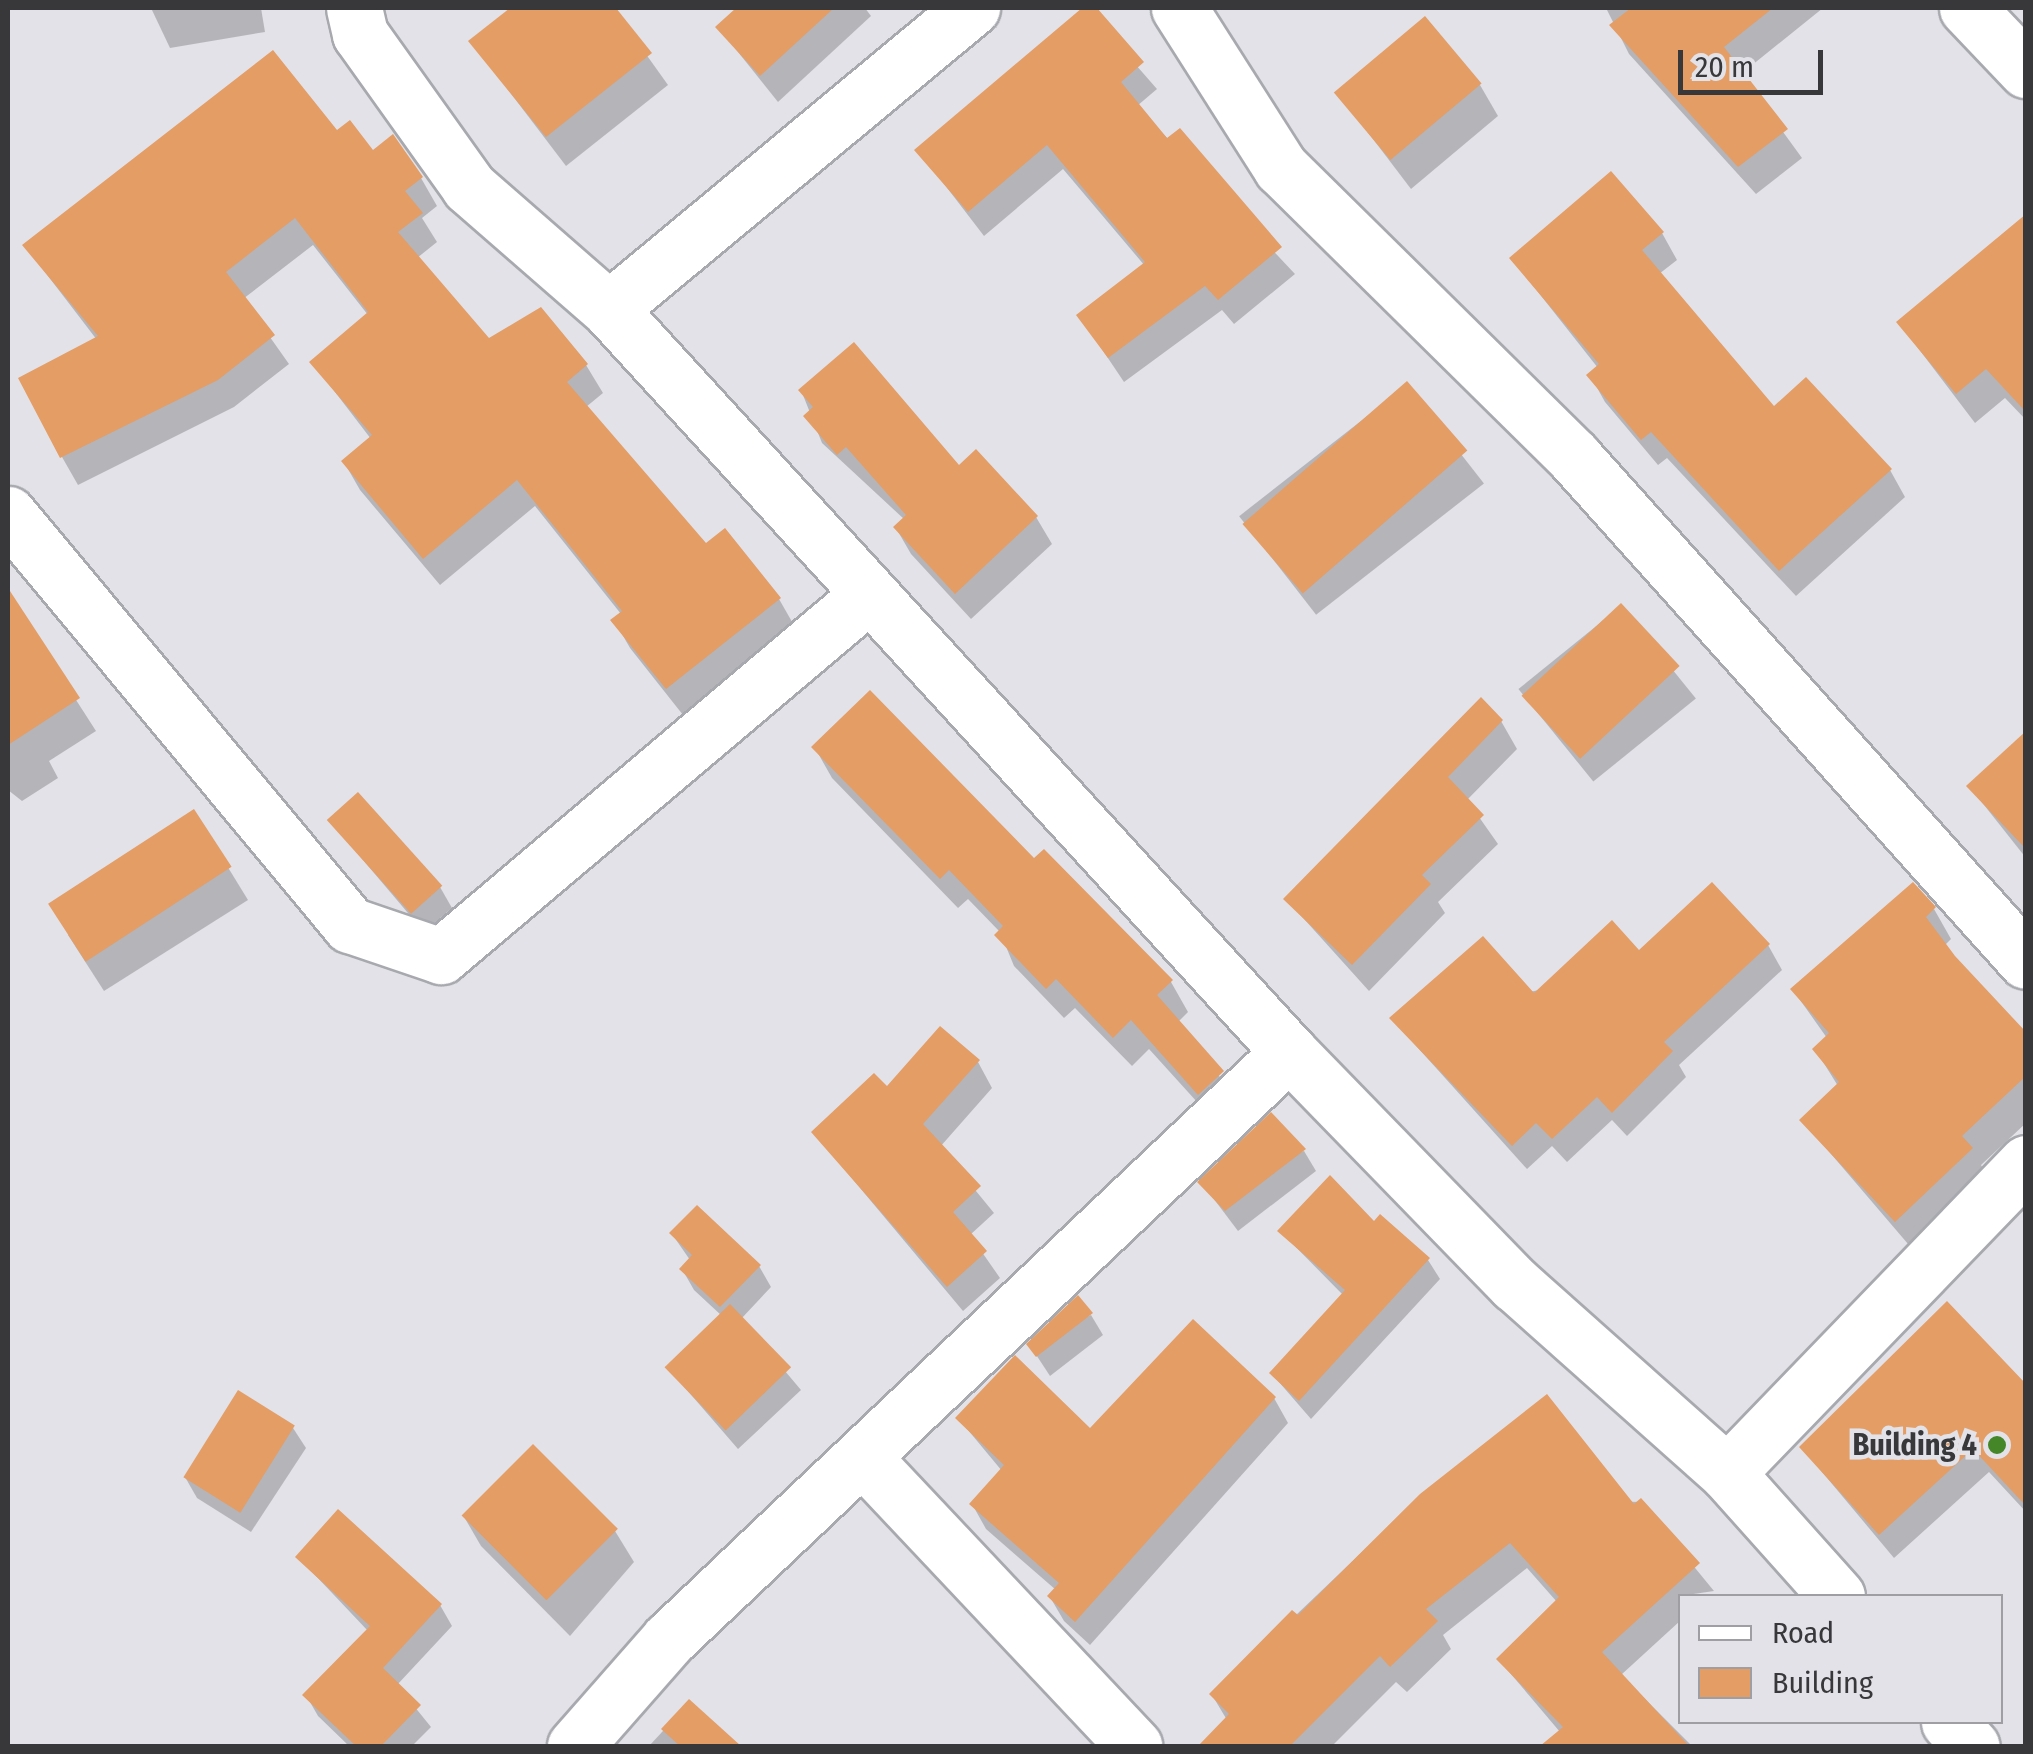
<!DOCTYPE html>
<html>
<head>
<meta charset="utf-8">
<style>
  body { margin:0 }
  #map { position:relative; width:2033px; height:1754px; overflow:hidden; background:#e2e2e8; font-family:"Fira Sans Condensed",sans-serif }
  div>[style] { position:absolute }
  .shadow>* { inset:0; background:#0003; transform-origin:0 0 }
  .building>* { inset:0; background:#e39d65; transform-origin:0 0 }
  .roads { filter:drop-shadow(2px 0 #a8a9af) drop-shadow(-2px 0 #a8a9af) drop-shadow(0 2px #a8a9af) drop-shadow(0 -2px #a8a9af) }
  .minor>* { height:55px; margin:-27.5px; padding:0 27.5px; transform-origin:27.5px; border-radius:27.5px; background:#fff }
  .dots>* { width:28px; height:28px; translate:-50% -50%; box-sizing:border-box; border:5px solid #e2e2e8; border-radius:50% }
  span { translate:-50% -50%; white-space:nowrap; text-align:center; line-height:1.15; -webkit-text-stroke:9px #e2e2e8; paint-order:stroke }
  .poi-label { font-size:30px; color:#38383b; font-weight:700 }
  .right { translate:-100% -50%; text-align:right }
  .frame { position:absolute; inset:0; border:10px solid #38383b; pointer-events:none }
  .legend { position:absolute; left:1678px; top:1594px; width:325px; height:130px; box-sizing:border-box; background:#e2e2e8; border:2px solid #9e9ea3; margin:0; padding:12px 18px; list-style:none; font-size:30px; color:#38383b }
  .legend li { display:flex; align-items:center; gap:20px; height:50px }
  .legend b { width:50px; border:2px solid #9e9ea3 }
  .scale { position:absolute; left:1678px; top:50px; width:145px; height:45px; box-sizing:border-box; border:5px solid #38383b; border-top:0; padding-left:12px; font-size:30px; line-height:35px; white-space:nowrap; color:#38383b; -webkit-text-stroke:8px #e2e2e8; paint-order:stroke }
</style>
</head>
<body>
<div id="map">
  <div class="shadow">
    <div style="clip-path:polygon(151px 8px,261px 8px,265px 32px,170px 48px)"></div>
    <div style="clip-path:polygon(514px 8px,613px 8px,668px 85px,566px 166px,471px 41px)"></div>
    <div style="clip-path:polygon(740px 8px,865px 8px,871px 16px,778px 102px,718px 27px)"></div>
    <div style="clip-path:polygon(1086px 8px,1157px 89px,1137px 106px,1295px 274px,1234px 324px,1222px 310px,1124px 382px,1079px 315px,1145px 266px,1063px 169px,984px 236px,918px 150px)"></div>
    <div style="clip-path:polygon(1606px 8px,1823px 8px,1741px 74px,1802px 158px,1756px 194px,1629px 54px)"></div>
    <div style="clip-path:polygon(1480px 85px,1498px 116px,1411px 189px,1338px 93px)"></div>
    <div style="clip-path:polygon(336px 134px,421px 178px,437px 206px,422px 218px,437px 242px,417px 258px,488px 341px,586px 365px,603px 393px,586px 407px,706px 546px,779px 599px,795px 627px,683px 715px,630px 648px,614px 620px,621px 614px,535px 506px,440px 585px,360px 490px,344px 462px,371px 439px,312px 362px,368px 315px,313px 245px,243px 299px,289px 364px,234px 407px,78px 485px,62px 457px,97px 340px,25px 246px)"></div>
    <div style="clip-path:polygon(2026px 217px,2026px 420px,2005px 398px,1975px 423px,1899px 323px)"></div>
    <div style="clip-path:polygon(1662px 233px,1677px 260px,1659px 274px,1774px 410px,1890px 470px,1905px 497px,1796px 596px,1667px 458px,1658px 465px,1605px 402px,1590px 375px,1598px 368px,1512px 259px)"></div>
    <div style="left:1407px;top:385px;width:125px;height:213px;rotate:52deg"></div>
    <div style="clip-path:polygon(801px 390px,959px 468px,1036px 517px,1052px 544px,971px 619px,911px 554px,896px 528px,905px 520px,822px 443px)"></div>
    <div style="clip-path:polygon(8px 594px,96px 731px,49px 761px,58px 778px,22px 801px,8px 790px)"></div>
    <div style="left:1621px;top:606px;width:119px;height:132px;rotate:51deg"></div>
    <div style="clip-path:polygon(1501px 721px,1517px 749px,1467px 800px,1498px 844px,1438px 902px,1445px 913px,1369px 991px,1286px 899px)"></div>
    <div style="clip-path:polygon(2026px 734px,2026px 858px,1969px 786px)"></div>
    <div style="clip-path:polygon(815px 748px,1171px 982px,1188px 1012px,1178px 1022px,1239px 1102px,1217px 1124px,1149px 1049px,1132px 1066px,1075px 1008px,1064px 1018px,1014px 966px,1000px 932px,968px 899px,958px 908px,832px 778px)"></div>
    <div style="clip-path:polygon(194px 812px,248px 900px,104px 991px,68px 935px)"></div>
    <div style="clip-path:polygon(330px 821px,440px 887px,452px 908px,424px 932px)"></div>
    <div style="clip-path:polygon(1934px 909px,1951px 939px,1944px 946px,2026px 1035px,2026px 1123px,1981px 1165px,1989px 1180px,1914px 1251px,1802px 1120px,1838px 1086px,1815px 1049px,1827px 1038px,1793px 990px)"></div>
    <div style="clip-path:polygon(1768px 945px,1782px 970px,1679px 1065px,1686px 1077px,1627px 1136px,1612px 1120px,1567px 1162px,1552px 1146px,1527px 1169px,1392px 1019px)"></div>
    <div style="clip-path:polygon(978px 1062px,992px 1088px,940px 1147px,994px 1213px,970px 1235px,1000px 1278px,963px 1311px,814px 1133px,887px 1090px)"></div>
    <div style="clip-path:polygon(1304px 1151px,1316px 1171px,1238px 1231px,1201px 1182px)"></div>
    <div style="clip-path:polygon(1374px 1225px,1428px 1260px,1440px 1279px,1311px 1419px,1272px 1374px,1344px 1296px,1280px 1231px)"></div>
    <div style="clip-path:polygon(672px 1234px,759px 1266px,771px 1287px,741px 1319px,801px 1390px,738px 1449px,667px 1367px,722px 1316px,694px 1290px,682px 1269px,690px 1260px)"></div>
    <div style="clip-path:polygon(1091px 1315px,1103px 1335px,1050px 1376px,1029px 1344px)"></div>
    <div style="clip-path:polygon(2026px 1388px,2026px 1512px,1989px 1472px,1894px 1558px,1802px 1448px)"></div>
    <div style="clip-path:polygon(1274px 1398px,1288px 1423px,1090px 1645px,1064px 1621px,1050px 1597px,1056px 1590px,986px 1529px,972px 1504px,1002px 1471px,958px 1418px,1090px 1431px)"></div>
    <div style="clip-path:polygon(293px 1428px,306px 1448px,251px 1532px,197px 1498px,185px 1477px)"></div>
    <div style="clip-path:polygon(1421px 1496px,1641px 1502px,1714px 1591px,1680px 1596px,1680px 1621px,1621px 1675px,1692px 1746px,1544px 1746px,1560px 1732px,1499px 1660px,1557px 1602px,1527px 1568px,1443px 1635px,1451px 1649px,1407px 1692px,1396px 1682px,1332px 1746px,1201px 1746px,1227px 1720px,1212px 1695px)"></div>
    <div style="clip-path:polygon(463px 1515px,615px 1531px,634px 1562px,570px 1636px,481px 1546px)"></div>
    <div style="clip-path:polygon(298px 1557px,440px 1605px,452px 1626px,397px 1685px,431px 1727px,412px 1746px,349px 1746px,318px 1716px,306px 1695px,368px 1631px)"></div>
    <div style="clip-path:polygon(689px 1703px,737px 1746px,649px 1746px)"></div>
  </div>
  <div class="building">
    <div style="clip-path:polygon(510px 8px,616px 8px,652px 53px,546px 137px,468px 41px)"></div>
    <div style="clip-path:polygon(736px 8px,834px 8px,760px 76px,715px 27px)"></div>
    <div style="clip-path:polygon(1082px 8px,1097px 8px,1144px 62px,1121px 82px,1167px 138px,1180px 128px,1282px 247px,1218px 300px,1205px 286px,1108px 358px,1076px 315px,1145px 262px,1047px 145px,968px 212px,914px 150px)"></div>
    <div style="clip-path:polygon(1631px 8px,1773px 8px,1724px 47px,1788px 129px,1738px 167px,1609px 25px)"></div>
    <div style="left:1425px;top:16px;width:88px;height:119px;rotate:50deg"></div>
    <div style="clip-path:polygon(273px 50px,337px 130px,350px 120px,373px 150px,393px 134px,423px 177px,405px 191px,423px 213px,398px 232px,489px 338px,541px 307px,588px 364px,567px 382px,706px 543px,725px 528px,781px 598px,666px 689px,610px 620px,622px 611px,517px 480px,423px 559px,341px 461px,372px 435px,309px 362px,368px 312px,295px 218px,226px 272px,275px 335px,218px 380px,60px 458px,18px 378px,98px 336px,22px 245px)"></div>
    <div style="clip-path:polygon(1611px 171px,1664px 232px,1642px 250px,1774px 406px,1806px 377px,1892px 469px,1779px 571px,1651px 432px,1641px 440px,1586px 375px,1599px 364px,1509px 258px)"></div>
    <div style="clip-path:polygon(2026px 214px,2026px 412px,1986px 369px,1956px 394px,1896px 322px)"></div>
    <div style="clip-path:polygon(854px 342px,959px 465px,976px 449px,1038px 516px,955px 594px,893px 527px,906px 515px,846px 447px,837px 455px,803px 416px,813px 407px,798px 390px)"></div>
    <div style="left:1407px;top:381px;width:92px;height:218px;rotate:49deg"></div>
    <div style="clip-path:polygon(8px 588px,80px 698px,8px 745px)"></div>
    <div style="left:1621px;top:603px;width:86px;height:136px;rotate:47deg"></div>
    <div style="clip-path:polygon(870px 690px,1034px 858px,1044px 849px,1173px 980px,1157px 995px,1224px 1071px,1198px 1095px,1131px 1020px,1113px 1038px,1056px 979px,1046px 989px,994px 935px,1003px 926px,949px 870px,940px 879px,811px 747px)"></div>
    <div style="clip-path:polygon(1481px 697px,1503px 720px,1448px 777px,1484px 815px,1422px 875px,1431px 884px,1352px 965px,1283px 899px)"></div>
    <div style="clip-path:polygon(2026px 731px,2026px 849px,1966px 786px)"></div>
    <div style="left:358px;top:792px;width:126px;height:42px;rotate:48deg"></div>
    <div style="left:194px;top:809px;width:69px;height:174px;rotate:57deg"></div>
    <div style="clip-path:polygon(1712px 882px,1770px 944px,1664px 1042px,1673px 1051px,1612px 1113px,1597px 1097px,1552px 1139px,1536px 1123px,1512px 1146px,1389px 1018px,1483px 936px,1534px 993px,1612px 920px,1639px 950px)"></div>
    <div style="clip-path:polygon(1913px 882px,1936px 907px,1926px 917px,1955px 956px,2026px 1032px,2026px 1076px,1962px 1136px,1973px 1148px,1895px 1222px,1799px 1120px,1839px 1082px,1812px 1049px,1829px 1033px,1790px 989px)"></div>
    <div style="clip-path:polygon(940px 1026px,980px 1060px,923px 1124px,981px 1186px,953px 1212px,987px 1251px,947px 1287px,811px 1132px,874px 1073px,887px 1086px)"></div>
    <div style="clip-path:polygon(1271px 1112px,1306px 1149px,1225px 1211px,1197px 1182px)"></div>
    <div style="clip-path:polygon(1330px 1175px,1374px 1221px,1380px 1214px,1430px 1258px,1299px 1401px,1269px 1373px,1345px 1290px,1277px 1231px)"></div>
    <div style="clip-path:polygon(697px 1205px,761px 1265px,720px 1307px,679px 1269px,692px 1255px,669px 1233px)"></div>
    <div style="clip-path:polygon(1078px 1295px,1093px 1313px,1036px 1357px,1026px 1344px)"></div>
    <div style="clip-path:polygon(1947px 1301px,2026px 1384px,2026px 1506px,1973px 1449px,1879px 1535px,1799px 1447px)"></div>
    <div style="left:730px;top:1304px;width:88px;height:91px;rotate:46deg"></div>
    <div style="clip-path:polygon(1193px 1319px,1276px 1397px,1075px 1622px,1047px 1596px,1059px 1583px,969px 1504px,1004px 1465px,955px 1418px,1015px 1355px,1090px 1428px)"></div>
    <div style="left:238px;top:1390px;width:67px;height:103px;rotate:32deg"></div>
    <div style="clip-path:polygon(1547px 1394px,1634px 1504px,1641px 1498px,1700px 1563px,1602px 1652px,1689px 1746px,1540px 1746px,1563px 1727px,1496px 1659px,1559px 1597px,1510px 1543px,1426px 1609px,1438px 1621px,1390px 1667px,1380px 1656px,1290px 1746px,1198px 1746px,1229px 1714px,1209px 1694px,1292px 1610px,1298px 1615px,1420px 1494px)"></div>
    <div style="left:533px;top:1444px;width:120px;height:101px;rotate:45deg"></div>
    <div style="clip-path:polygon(338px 1509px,442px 1604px,383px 1668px,421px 1705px,381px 1746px,356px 1746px,302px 1695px,370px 1626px,295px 1557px)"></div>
    <div style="clip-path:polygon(689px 1699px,741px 1746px,680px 1746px,661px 1729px)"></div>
  </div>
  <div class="roads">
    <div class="minor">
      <div style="left:354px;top:8px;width:27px;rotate:77deg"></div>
      <div style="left:360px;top:34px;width:188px;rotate:54.5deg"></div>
      <div style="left:469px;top:187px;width:186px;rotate:41.1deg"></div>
      <div style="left:609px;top:309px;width:1007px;rotate:47.53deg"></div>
      <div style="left:1289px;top:1052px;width:324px;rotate:45.8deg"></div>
      <div style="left:1515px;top:1284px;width:284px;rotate:41.7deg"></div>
      <div style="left:1727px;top:1473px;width:165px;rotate:48.2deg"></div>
      <div style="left:1179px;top:8px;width:190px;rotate:57.5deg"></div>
      <div style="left:1281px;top:168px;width:410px;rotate:44.6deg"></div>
      <div style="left:1573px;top:456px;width:678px;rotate:48.11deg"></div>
      <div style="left:1967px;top:8px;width:86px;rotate:46.4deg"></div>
      <div style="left:609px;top:309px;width:472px;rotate:-39.7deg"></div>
      <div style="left:8px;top:514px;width:535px;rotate:50.24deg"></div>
      <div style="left:350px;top:925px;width:96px;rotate:18.8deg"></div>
      <div style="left:441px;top:956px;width:558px;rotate:-40.2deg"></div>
      <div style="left:864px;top:1459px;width:394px;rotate:46.7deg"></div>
      <div style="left:1727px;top:1473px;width:431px;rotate:-46deg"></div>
      <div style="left:1949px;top:1722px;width:33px;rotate:47deg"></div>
      <div style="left:575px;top:1746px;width:142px;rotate:-48.7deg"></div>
      <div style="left:669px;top:1639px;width:854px;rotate:-43.43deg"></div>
    </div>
  </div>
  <div class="dots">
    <div style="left:1997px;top:1445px;background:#448628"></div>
  </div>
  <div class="poi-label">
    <span class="right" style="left:1977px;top:1445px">Building 4</span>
  </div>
  <div class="frame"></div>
  <ul class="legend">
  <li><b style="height:12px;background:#fff"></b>Road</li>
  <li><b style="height:28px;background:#e39d65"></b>Building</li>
  </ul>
  <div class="scale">20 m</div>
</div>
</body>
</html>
